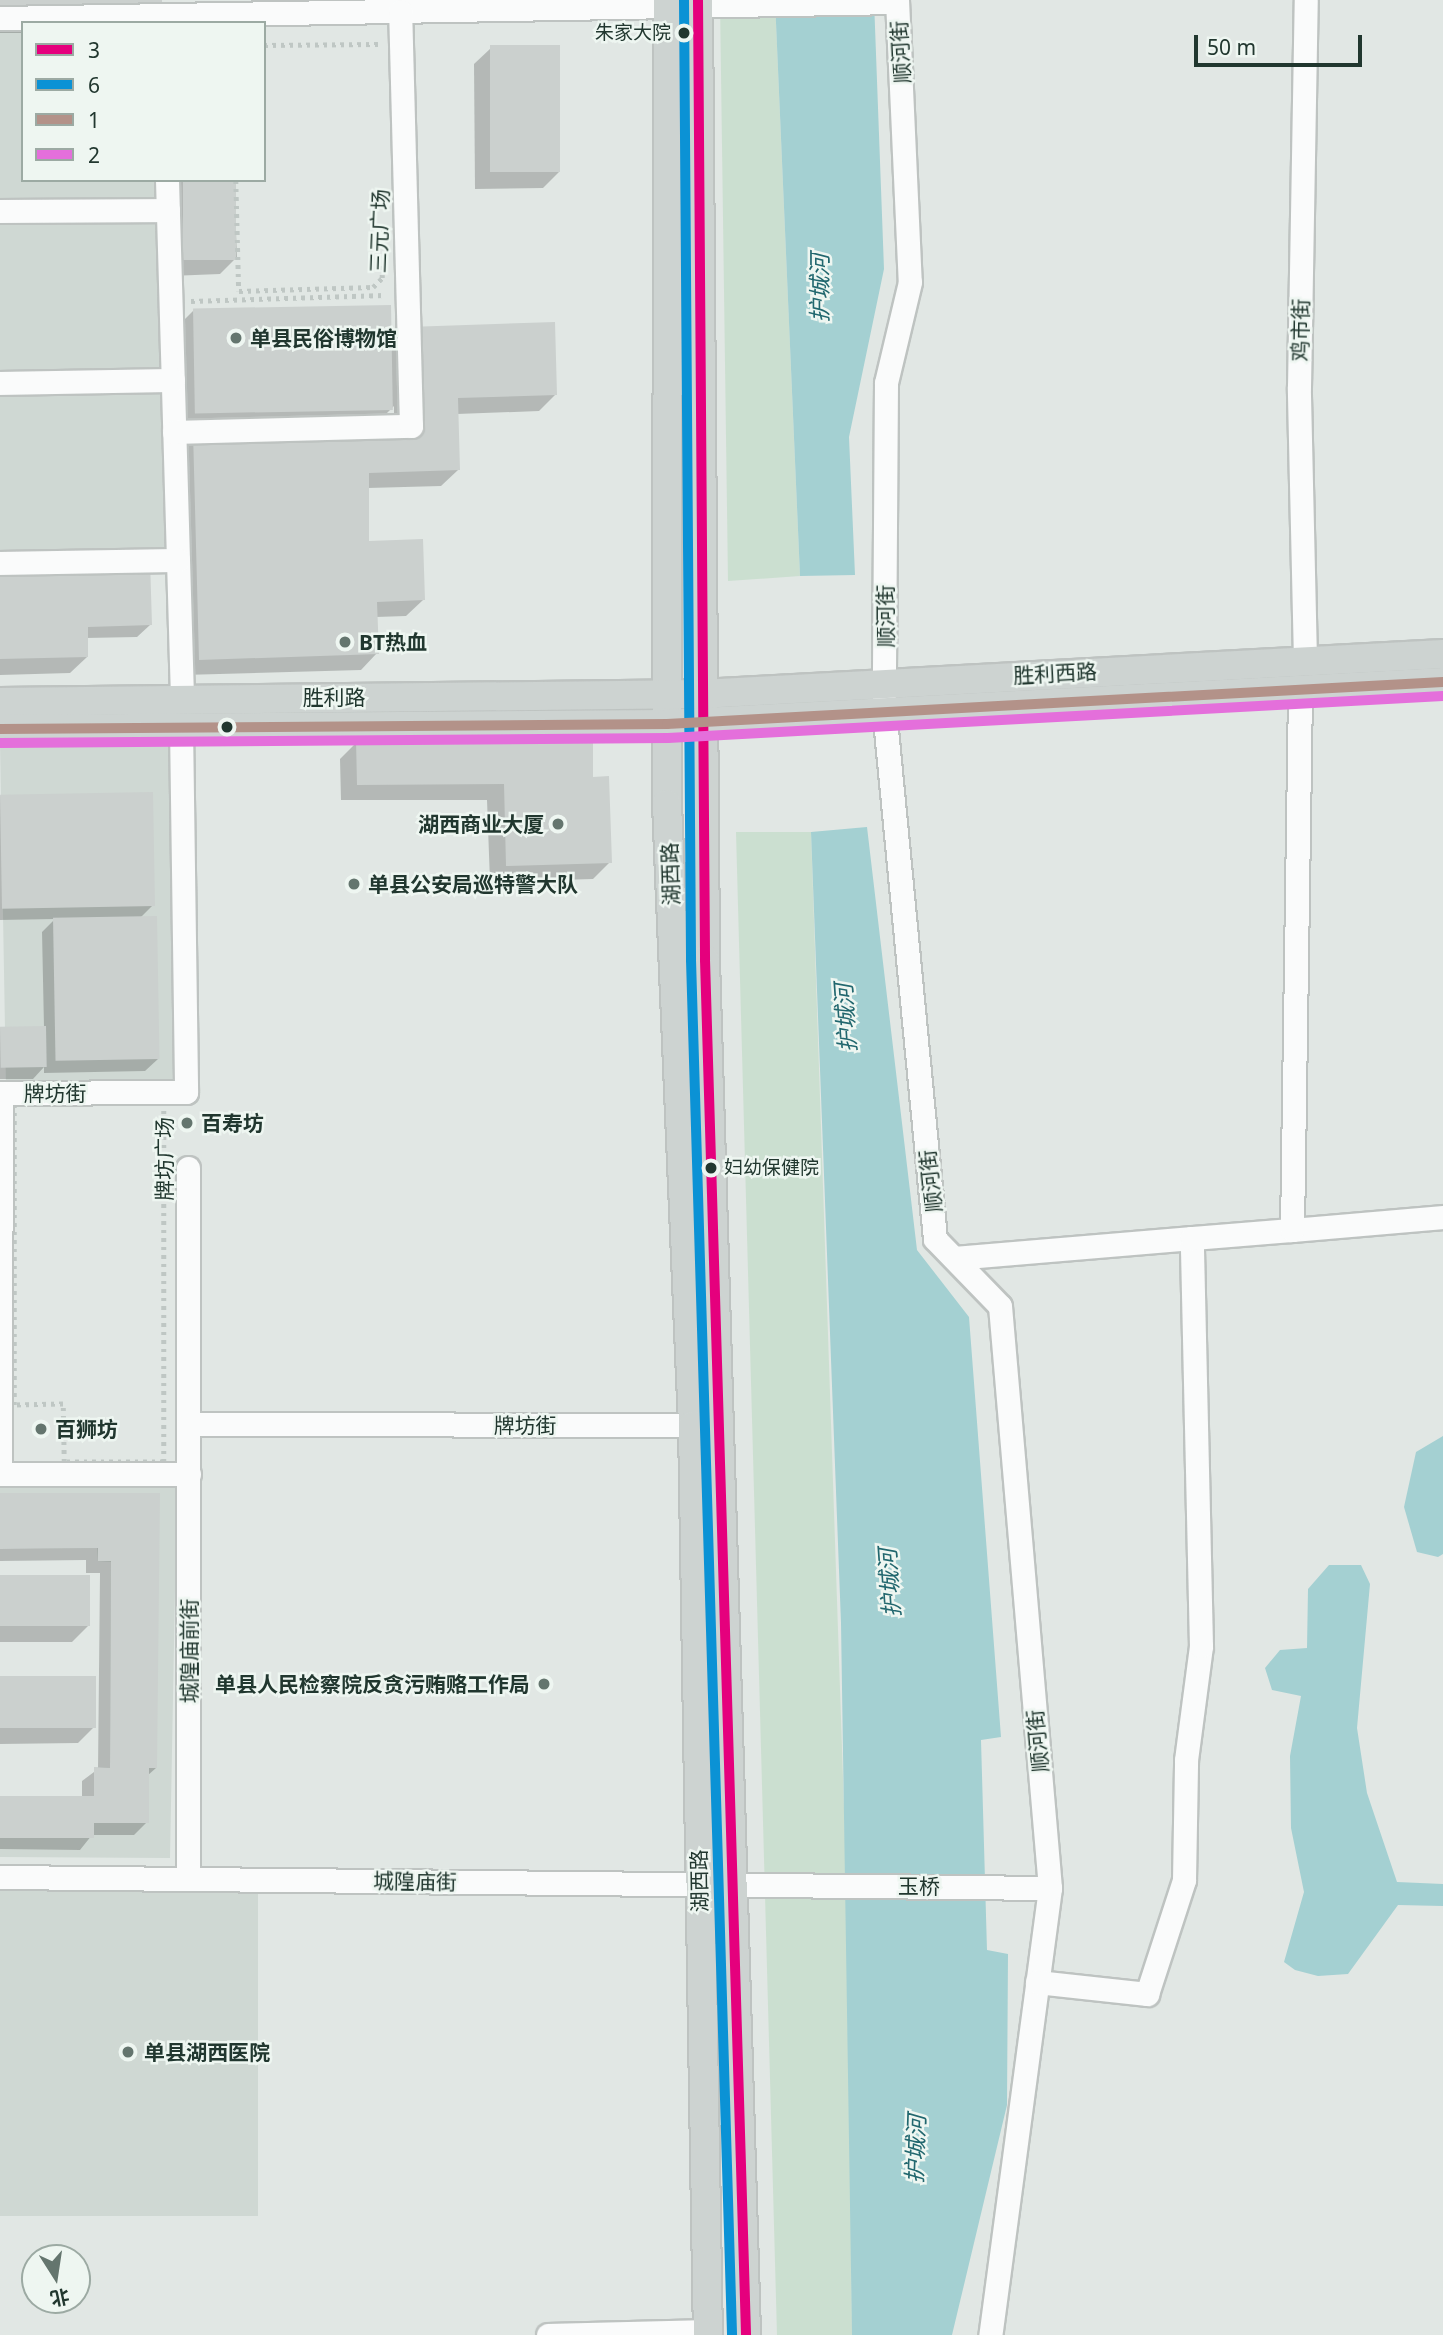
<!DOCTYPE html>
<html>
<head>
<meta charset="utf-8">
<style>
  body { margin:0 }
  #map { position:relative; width:1443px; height:2335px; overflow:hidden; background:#e1e7e4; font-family:"Noto Sans","Noto Sans SC",sans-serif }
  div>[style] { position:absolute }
  .built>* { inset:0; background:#cfd8d3; transform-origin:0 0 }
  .green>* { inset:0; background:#cbdfd0 }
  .water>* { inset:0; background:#a4d0d2 }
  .shadow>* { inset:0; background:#0003 }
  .building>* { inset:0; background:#cbd0ce; transform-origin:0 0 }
  .path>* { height:4.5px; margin-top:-2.25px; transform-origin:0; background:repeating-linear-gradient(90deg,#bfc7c4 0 3.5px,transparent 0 8.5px) }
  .roads { filter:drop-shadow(2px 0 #bec3c1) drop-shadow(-2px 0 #bec3c1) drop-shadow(0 2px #bec3c1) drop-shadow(0 -2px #bec3c1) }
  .minor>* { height:23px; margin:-11.5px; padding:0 11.5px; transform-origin:11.5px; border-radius:11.5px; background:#fafbfb }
  .major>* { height:28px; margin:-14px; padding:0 14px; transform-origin:14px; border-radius:14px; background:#cdd3d1 }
  .bus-1>* { height:10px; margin:-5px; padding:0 5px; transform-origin:5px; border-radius:5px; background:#e5007d }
  .bus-2>* { height:10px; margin:-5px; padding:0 5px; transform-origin:5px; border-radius:5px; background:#0b92d5 }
  .bus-3>* { height:10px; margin:-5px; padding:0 5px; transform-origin:5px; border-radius:5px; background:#b39289 }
  .bus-4>* { height:10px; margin:-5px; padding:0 5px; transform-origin:5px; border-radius:5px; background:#e46fdb }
  .dots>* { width:19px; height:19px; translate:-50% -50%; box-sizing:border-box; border:4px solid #eef6f1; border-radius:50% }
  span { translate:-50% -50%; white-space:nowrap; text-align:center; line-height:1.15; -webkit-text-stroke:5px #eef6f1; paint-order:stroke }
  .bus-label { font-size:19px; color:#21372f }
  .right { translate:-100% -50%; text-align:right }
  .left { translate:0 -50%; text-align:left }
  .street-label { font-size:21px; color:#21372f }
  .poi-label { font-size:21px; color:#21372f; font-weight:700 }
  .water-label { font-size:23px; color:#21676e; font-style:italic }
  .legend { position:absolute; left:21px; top:21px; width:245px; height:161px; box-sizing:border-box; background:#eef6f1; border:2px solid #9caaa3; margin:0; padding:9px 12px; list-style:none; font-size:21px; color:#21372f }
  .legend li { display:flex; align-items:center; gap:14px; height:35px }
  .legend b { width:35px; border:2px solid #9caaa3 }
  .north { position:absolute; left:21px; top:2244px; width:70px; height:70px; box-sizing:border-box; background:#eef6f1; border:2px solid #9caaa3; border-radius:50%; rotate:168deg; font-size:19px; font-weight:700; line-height:28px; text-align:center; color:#21372f }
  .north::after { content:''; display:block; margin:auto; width:24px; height:32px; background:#64756e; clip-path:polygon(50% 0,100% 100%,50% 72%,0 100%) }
  .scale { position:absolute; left:1194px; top:35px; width:168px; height:32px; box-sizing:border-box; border:4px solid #21372f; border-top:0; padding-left:9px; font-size:21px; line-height:24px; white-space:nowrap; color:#21372f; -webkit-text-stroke:5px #eef6f1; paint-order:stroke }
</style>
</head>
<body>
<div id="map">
  <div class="built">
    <div style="clip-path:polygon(0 0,23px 23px,23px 180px,167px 180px,178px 560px,0 563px)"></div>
    <div style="left:172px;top:741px;width:340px;height:172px;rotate:89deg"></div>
    <div style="clip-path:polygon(0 1482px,177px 1483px,170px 1858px,0 1857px,0 1796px,94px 1796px,94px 1767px,110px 1768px,111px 1562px,98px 1561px,97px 1548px,0 1549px)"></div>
    <div style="left:0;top:1890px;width:258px;height:326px"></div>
  </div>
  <div class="green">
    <div style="clip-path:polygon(720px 0,775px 0,800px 576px,728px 581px)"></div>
    <div style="clip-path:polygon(736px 832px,811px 832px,849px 1955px,852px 2335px,777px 2335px)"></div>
  </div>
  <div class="water">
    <div style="clip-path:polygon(775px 0,874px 0,884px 269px,849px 437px,855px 575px,800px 576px)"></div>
    <div style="clip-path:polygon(867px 827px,917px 1250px,969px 1317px,1001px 1737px,981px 1740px,987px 1950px,1008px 1954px,1007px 2105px,952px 2335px,852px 2335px,841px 1623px,811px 832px)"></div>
    <div style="clip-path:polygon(1443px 1436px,1443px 1554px,1438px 1557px,1417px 1552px,1404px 1507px,1416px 1452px)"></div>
    <div style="clip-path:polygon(1329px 1565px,1361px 1565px,1370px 1584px,1357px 1728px,1367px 1793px,1397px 1882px,1443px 1884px,1443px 1906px,1398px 1905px,1348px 1974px,1318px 1976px,1295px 1970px,1284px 1962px,1304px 1892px,1291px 1828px,1290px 1756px,1301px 1696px,1272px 1690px,1265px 1668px,1280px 1650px,1307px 1648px,1308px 1589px)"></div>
  </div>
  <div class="shadow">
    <div style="clip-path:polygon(0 0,160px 0,23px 23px,23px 33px,0 33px)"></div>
    <div style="clip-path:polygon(491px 48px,559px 172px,543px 188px,475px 189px,474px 64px)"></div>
    <div style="clip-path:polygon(167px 180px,234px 180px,237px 257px,220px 274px,170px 276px)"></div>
    <div style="clip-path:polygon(evenodd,194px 310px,390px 347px,409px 328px,555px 395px,539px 411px,457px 414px,458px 470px,441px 486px,368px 488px,368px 543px,423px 600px,406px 616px,376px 617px,377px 653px,361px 670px,183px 675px,177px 327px,194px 310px,394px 406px,394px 428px,371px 429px,394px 406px)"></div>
    <div style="clip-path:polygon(0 565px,150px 625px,137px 637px,86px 638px,87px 657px,70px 673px,0 675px)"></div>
    <div style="clip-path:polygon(357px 742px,592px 779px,610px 862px,593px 879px,490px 882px,487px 800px,341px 800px,340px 759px)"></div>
    <div style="clip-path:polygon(0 796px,153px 905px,140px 918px,158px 1059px,145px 1071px,44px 1073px,44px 1067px,33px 1079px,0 1079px,0 1028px,44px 1028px,42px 932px,55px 919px,0 920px)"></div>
    <div style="clip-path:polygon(158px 1494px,156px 1768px,147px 1776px,147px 1822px,134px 1835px,92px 1835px,80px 1850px,0 1849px,0 1798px,82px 1798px,82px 1781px,98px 1769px,100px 1573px,86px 1573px,86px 1560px,0 1561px,0 1495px)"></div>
    <div style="clip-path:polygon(0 1577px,89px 1625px,72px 1642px,0 1642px)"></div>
    <div style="clip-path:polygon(0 1678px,95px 1726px,78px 1743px,0 1744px)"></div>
  </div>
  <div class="building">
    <div style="clip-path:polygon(0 0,162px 0,162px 15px,0 18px)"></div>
    <div style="left:560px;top:45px;width:127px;height:70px;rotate:90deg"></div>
    <div style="left:183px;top:180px;width:53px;height:80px"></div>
    <div style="left:391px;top:305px;width:105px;height:198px;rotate:89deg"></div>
    <div style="clip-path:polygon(555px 322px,557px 395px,458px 398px,460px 470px,369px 473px,369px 541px,423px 539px,425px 600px,377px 602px,379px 654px,199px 660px,193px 432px,411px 426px,408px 327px)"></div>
    <div style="clip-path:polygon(150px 560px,152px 625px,88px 627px,88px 657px,0 659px,0 563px)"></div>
    <div style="clip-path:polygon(593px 739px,593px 777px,609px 776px,612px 863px,506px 866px,504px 784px,357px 785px,356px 740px)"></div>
    <div style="left:153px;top:792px;width:114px;height:153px;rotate:89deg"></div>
    <div style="left:157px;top:916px;width:143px;height:104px;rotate:89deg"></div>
    <div style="left:46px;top:1026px;width:41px;height:46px;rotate:89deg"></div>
    <div style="clip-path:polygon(0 1493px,160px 1493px,157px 1768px,149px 1768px,149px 1823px,94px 1823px,94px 1838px,0 1838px,0 1796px,94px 1796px,94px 1767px,110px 1768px,111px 1561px,98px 1561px,98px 1548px,0 1549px)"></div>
    <div style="left:0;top:1575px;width:90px;height:51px"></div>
    <div style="left:0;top:1676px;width:96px;height:52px"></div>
  </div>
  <div class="path">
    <div style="left:264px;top:45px;width:115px;rotate:-0.5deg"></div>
    <div style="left:236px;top:180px;width:111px;rotate:88.5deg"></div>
    <div style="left:239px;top:291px;width:134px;rotate:-1.7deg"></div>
    <div style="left:373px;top:287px;width:13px;rotate:-45deg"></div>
    <div style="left:382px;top:278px;width:16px;rotate:-90deg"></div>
    <div style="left:191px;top:301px;width:194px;rotate:-1.8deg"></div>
    <div style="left:14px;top:1102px;width:150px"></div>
    <div style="left:164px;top:1102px;width:360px;rotate:90deg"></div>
    <div style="left:164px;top:1462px;width:100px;rotate:180deg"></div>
    <div style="left:64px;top:1462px;width:58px;rotate:-91deg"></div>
    <div style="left:63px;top:1404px;width:49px;rotate:178.8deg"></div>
    <div style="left:14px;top:1405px;width:303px;rotate:-90deg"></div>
  </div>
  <div class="roads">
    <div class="minor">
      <div style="left:897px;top:0;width:282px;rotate:87.4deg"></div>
      <div style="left:910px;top:282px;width:104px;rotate:103.4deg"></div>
      <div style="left:886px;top:383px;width:326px;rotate:90.4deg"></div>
      <div style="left:884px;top:709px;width:532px;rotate:84.5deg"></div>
      <div style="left:935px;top:1239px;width:93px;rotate:45.9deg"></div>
      <div style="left:1000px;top:1306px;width:584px;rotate:85.09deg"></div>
      <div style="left:1050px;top:1888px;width:451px;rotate:97.6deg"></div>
      <div style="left:0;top:18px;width:897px;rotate:-1.02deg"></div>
      <div style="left:167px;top:180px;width:518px;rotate:88.34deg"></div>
      <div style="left:0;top:211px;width:168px;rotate:-0.3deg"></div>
      <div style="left:0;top:383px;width:173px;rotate:-1deg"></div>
      <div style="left:174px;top:432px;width:237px;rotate:-1.5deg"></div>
      <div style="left:411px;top:426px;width:415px;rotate:-91.5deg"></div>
      <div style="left:0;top:563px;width:178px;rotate:-1deg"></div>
      <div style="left:1305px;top:660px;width:273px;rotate:-91.3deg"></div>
      <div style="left:1299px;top:387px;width:387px;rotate:-89deg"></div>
      <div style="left:181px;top:726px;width:366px;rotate:89.2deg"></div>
      <div style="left:186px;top:1092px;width:185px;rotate:179.7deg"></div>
      <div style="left:1px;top:1093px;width:381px;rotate:90.2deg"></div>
      <div style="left:0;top:1474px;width:189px"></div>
      <div style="left:188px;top:1168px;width:710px;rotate:90deg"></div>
      <div style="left:1292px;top:1230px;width:152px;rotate:-4.9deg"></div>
      <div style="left:954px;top:1258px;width:239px;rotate:-4.8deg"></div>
      <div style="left:189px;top:1424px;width:504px;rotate:0.11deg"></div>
      <div style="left:0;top:1877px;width:1050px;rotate:0.6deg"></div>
      <div style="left:1037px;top:1982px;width:111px;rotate:6.2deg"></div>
      <div style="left:1147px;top:1994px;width:120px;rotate:-72deg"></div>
      <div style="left:1184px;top:1880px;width:120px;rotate:-89deg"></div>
      <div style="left:1186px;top:1760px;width:115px;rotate:-82.5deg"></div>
      <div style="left:1201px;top:1646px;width:408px;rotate:-91.3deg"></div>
      <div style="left:1192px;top:1238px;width:100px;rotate:-4.6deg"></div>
      <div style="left:1292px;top:1230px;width:541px;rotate:-89.15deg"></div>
      <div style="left:548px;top:2335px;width:160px;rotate:-1.4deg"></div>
    </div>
    <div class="major">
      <div style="left:668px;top:0;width:804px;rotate:90.07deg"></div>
      <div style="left:667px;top:804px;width:622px;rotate:87.6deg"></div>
      <div style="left:693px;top:1425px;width:910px;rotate:89.06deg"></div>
      <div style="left:698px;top:0;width:960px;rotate:89.58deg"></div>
      <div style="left:705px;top:960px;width:1376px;rotate:88.29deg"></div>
      <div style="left:0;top:702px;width:701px;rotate:-0.65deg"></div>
      <div style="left:701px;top:694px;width:743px;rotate:-3.09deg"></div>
      <div style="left:0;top:729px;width:667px;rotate:-0.43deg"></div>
      <div style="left:667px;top:724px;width:777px;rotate:-3.1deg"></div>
    </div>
  </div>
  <div class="bus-1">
    <div style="left:698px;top:0;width:960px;rotate:89.58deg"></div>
    <div style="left:705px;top:960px;width:1376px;rotate:88.29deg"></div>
  </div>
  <div class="bus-2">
    <div style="left:684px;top:0;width:960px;rotate:89.58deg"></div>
    <div style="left:691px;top:960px;width:1376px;rotate:88.29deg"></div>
  </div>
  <div class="bus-3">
    <div style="left:0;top:729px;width:667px;rotate:-0.43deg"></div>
    <div style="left:667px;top:724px;width:777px;rotate:-3.1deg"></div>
  </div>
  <div class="bus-4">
    <div style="left:0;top:743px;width:668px;rotate:-0.43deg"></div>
    <div style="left:668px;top:738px;width:776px;rotate:-3.1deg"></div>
  </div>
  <div class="dots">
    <div style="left:684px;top:33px;background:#21372f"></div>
    <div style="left:236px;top:338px;background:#64756e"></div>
    <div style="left:345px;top:642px;background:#64756e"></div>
    <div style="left:227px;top:727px;background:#21372f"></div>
    <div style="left:558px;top:824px;background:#64756e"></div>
    <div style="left:354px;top:884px;background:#64756e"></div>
    <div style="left:187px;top:1123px;background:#64756e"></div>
    <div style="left:711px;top:1168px;background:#21372f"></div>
    <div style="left:41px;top:1429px;background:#64756e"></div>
    <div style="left:544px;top:1684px;background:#64756e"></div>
    <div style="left:128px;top:2052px;background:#64756e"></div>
  </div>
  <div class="bus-label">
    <span class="right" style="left:671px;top:33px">朱家大院</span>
    <span class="left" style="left:724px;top:1168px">妇幼保健院</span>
  </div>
  <div class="street-label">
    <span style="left:900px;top:52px;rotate:-93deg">顺河街</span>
    <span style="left:379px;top:231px;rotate:-88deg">三元广场</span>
    <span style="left:1300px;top:330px;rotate:-89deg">鸡市街</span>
    <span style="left:885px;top:616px;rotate:-90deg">顺河街</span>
    <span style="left:1055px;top:673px;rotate:-3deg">胜利西路</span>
    <span style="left:334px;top:697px">胜利路</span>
    <span style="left:670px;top:874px;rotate:-92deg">湖西路</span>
    <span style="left:55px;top:1093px">牌坊街</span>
    <span style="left:164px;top:1159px;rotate:-90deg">牌坊广场</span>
    <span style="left:930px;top:1181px;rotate:-96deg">顺河街</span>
    <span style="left:525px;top:1425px">牌坊街</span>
    <span style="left:189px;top:1651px;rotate:-90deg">城隍庙前街</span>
    <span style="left:1037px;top:1741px;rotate:-95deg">顺河街</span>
    <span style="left:415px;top:1881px;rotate:1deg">城隍庙街</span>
    <span style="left:699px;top:1881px;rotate:-91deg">湖西路</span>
    <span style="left:919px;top:1886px">玉桥</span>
  </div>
  <div class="poi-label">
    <span class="left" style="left:250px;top:338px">单县民俗博物馆</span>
    <span class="left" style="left:359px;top:642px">BT热血</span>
    <span class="right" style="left:544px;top:824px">湖西商业大厦</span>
    <span class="left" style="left:368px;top:884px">单县公安局巡特警大队</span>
    <span class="left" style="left:201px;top:1123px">百寿坊</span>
    <span class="left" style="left:55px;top:1429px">百狮坊</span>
    <span class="right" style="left:530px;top:1684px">单县人民检察院反贪污贿赂工作局</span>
    <span class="left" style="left:144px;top:2052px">单县湖西医院</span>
  </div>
  <div class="water-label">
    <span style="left:819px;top:288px;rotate:-90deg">护城河</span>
    <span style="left:845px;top:1018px;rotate:-94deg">护城河</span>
    <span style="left:889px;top:1583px;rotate:-94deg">护城河</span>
    <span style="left:915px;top:2149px;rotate:-88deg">护城河</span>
  </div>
  <ul class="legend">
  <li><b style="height:9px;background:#e5007d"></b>3</li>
  <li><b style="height:9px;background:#0b92d5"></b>6</li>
  <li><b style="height:9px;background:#b39289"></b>1</li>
  <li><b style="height:9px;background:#e46fdb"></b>2</li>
  </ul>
  <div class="north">北</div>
  <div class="scale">50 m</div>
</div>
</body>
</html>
